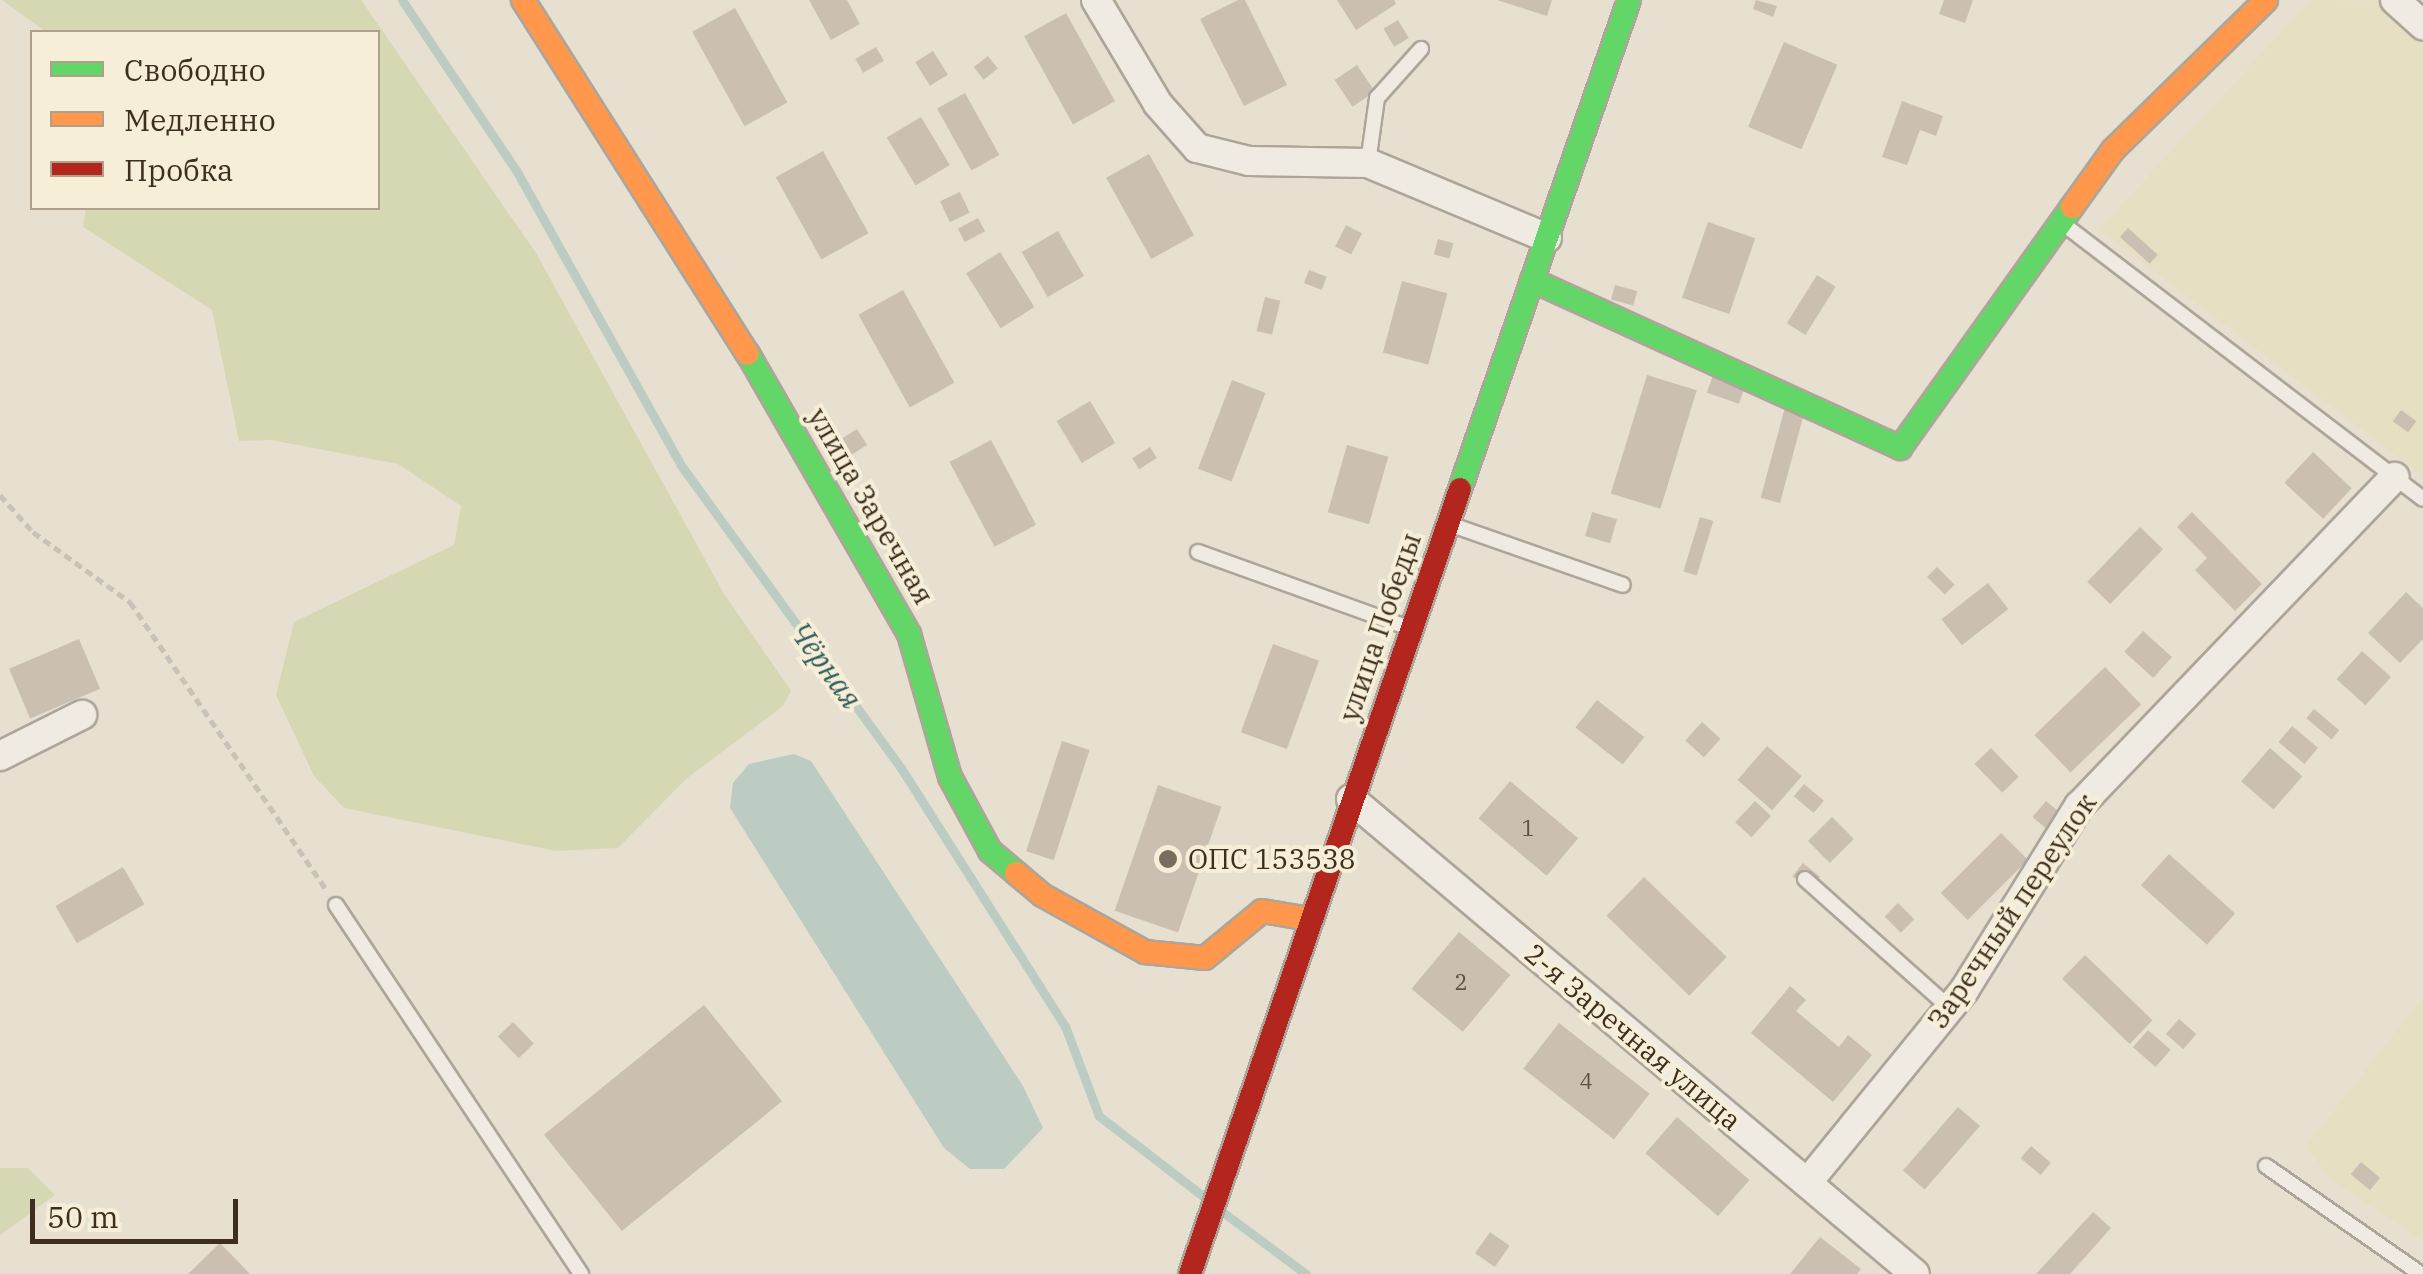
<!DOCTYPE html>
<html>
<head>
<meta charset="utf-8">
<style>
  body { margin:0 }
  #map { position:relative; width:2423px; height:1274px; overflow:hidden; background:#e7e0d1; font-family:"IBM Plex Serif",serif }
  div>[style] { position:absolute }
  .farmland>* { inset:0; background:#e6dfc2 }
  .green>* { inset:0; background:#d6d7b3 }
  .water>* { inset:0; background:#bcccc2 }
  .stream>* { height:9px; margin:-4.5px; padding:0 4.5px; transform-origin:4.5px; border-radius:4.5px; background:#bcccc2 }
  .building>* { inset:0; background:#cbbfb2; transform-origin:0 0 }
  .path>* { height:5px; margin-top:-2.5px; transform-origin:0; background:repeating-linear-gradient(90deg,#c8c2b9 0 8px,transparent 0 13px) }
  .roads { filter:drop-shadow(2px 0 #ada599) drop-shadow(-2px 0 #ada599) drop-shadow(0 2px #ada599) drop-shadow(0 -2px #ada599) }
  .lane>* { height:14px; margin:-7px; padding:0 7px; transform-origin:7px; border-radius:7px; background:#efebe3 }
  .street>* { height:28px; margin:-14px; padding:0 14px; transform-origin:14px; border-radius:14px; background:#efebe3 }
  .fast>* { height:22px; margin:-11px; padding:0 11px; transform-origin:11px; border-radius:11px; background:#63d668 }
  .slow>* { height:22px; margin:-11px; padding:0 11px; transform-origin:11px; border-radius:11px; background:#ff974d }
  .jam>* { height:22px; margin:-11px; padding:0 11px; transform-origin:11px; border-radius:11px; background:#b3261e }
  .dots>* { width:28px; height:28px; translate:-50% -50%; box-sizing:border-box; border:5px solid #f7eed8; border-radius:50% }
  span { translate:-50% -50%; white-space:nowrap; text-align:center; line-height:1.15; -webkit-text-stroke:8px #f7eed8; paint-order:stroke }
  .number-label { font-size:22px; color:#605244 }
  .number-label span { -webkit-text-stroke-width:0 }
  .street-label { font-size:28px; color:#3d2e20 }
  .poi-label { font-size:28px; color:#3d2e20 }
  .left { translate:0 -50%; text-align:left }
  .water-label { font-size:30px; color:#2f5d5a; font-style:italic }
  .legend { position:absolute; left:30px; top:30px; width:350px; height:180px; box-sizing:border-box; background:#f7eed8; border:2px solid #ada18e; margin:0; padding:12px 18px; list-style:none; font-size:30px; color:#3d2e20 }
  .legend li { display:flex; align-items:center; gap:20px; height:50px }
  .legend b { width:50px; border:2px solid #ada18e }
  .scale { position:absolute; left:30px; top:1199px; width:208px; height:45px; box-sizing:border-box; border:5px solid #3d2e20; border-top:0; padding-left:12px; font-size:30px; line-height:35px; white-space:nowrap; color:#3d2e20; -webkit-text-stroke:8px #f7eed8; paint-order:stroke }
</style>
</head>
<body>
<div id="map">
  <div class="farmland">
    <div style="clip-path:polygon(2311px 0,2423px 2px,2423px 476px,2099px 229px)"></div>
    <div style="clip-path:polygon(2423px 997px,2423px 1241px,2331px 1180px,2306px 1146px)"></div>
  </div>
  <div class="green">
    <div style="clip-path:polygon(2px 0,361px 0,536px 253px,723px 592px,791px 691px,783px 706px,686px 779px,618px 848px,556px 851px,344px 808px,314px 776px,276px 695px,294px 622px,454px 545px,461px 506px,398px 464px,271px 440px,239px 441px,212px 310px,83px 227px,86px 208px,378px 208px,378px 32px,46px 32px)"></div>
    <div style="clip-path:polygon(0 1168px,28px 1168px,55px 1195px,0 1235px)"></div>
  </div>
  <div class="water">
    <div style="clip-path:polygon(794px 754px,811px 761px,1023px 1086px,1043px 1128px,1004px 1169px,970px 1169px,944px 1148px,730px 808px,733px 783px,749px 764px)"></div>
  </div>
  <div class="stream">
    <div style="left:402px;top:0;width:205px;rotate:56.2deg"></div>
    <div style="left:516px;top:170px;width:337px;rotate:60.8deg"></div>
    <div style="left:680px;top:464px;width:376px;rotate:54deg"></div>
    <div style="left:901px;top:768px;width:306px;rotate:57.6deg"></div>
    <div style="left:1065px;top:1026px;width:96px;rotate:69.3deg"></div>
    <div style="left:1099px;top:1116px;width:133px;rotate:37.6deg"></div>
    <div style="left:1220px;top:1210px;width:107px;rotate:36.7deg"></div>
  </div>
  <div class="building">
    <div style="clip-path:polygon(809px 0,847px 0,860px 24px,831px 40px)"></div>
    <div style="clip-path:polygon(1238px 0,1245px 0,1287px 85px,1244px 106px,1200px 19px)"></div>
    <div style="clip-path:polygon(1337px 0,1394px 0,1396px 4px,1356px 30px)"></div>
    <div style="clip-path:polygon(1497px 0,1552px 0,1547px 16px)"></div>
    <div style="clip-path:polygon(1756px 0,1777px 6px,1773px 17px,1753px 9px)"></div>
    <div style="clip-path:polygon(1944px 0,1973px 0,1965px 23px,1939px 14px)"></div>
    <div style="left:735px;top:8px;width:108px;height:49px;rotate:61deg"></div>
    <div style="left:1066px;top:13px;width:101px;height:48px;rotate:61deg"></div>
    <div style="left:1398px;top:20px;width:21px;height:17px;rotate:59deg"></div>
    <div style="left:1784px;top:42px;width:58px;height:92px;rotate:23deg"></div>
    <div style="left:876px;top:47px;width:16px;height:24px;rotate:60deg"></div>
    <div style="left:933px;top:51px;width:28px;height:21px;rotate:58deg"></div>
    <div style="left:988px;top:56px;width:16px;height:18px;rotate:52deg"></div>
    <div style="left:1357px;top:65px;width:32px;height:27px;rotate:56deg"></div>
    <div style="left:965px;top:93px;width:71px;height:32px;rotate:61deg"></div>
    <div style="clip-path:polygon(1902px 101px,1943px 116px,1936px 136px,1920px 130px,1907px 165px,1882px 157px)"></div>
    <div style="left:921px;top:117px;width:56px;height:40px;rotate:59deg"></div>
    <div style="left:823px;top:151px;width:94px;height:54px;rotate:61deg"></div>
    <div style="left:1149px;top:154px;width:93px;height:49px;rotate:61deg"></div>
    <div style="left:960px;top:192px;width:23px;height:22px;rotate:65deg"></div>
    <div style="left:978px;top:218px;width:15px;height:23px;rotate:62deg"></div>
    <div style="left:1708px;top:222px;width:50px;height:80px;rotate:19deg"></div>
    <div style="left:1346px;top:225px;width:18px;height:24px;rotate:27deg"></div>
    <div style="left:2128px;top:228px;width:40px;height:12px;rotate:42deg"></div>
    <div style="left:1058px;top:231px;width:52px;height:42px;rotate:60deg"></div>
    <div style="left:1438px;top:239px;width:16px;height:16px;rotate:15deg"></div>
    <div style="left:1000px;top:252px;width:65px;height:40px;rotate:58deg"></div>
    <div style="left:1309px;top:270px;width:19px;height:14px;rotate:21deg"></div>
    <div style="left:1817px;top:275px;width:22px;height:57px;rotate:32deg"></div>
    <div style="left:1402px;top:281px;width:47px;height:74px;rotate:15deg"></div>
    <div style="left:1615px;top:285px;width:23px;height:15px;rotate:15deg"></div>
    <div style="left:903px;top:290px;width:106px;height:51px;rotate:61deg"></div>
    <div style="left:1265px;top:297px;width:16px;height:35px;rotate:14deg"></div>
    <div style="left:1714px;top:372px;width:34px;height:22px;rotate:19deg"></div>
    <div style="left:1647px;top:375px;width:52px;height:124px;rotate:17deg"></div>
    <div style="left:1232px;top:380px;width:36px;height:95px;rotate:21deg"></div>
    <div style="left:1090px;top:401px;width:49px;height:39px;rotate:59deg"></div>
    <div style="left:1785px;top:407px;width:20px;height:94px;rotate:15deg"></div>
    <div style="left:2401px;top:410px;width:19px;height:14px;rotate:36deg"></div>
    <div style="left:857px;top:429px;width:19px;height:21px;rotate:58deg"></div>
    <div style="left:991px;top:440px;width:96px;height:47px;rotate:62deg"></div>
    <div style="left:1347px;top:445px;width:43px;height:70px;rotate:16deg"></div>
    <div style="left:1150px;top:447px;width:13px;height:21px;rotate:58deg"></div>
    <div style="left:2313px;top:452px;width:53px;height:42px;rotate:43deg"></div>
    <div style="left:1592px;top:512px;width:26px;height:25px;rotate:16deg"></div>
    <div style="clip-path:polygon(2192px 512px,2262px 584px,2235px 611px,2195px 570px,2207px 558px,2177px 527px)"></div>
    <div style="left:1700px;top:517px;width:14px;height:57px;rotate:17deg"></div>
    <div style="left:2140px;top:527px;width:32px;height:76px;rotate:44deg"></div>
    <div style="left:1937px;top:567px;width:25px;height:14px;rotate:45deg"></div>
    <div style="left:1988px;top:583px;width:33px;height:59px;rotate:52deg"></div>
    <div style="clip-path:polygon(2406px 592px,2423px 608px,2423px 639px,2400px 663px,2368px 633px)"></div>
    <div style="left:2143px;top:631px;width:39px;height:28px;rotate:42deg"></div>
    <div style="left:79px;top:639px;width:54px;height:76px;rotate:67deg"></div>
    <div style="left:1273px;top:644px;width:49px;height:94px;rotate:20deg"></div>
    <div style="left:2362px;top:651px;width:39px;height:38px;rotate:42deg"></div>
    <div style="left:2105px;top:667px;width:52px;height:98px;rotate:46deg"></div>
    <div style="left:1597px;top:700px;width:60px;height:35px;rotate:38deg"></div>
    <div style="left:2314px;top:709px;width:33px;height:12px;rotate:40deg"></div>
    <div style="left:1702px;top:722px;width:25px;height:25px;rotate:42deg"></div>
    <div style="left:2292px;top:726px;width:34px;height:21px;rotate:40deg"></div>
    <div style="left:1062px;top:741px;width:29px;height:116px;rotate:18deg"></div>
    <div style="left:1767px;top:746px;width:46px;height:45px;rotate:41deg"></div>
    <div style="left:1991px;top:748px;width:40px;height:23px;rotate:46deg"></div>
    <div style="left:2270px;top:748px;width:43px;height:44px;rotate:41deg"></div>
    <div style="left:1510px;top:781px;width:89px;height:49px;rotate:40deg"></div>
    <div style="left:1804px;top:784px;width:26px;height:16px;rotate:40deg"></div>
    <div style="left:1158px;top:785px;width:67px;height:133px;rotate:19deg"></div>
    <div style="left:1755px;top:801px;width:22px;height:29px;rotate:43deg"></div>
    <div style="left:2046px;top:801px;width:25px;height:21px;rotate:40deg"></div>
    <div style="left:1832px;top:817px;width:31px;height:34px;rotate:45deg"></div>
    <div style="left:2001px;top:833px;width:38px;height:85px;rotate:45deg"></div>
    <div style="left:2169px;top:854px;width:89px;height:42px;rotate:42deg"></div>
    <div style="left:1803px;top:863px;width:22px;height:17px;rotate:39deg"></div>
    <div style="left:123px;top:867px;width:43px;height:78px;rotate:60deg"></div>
    <div style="left:1644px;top:877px;width:115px;height:54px;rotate:44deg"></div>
    <div style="left:1898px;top:903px;width:23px;height:19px;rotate:45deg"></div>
    <div style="left:1459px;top:932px;width:67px;height:74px;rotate:40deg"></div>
    <div style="left:2085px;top:955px;width:94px;height:33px;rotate:44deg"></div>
    <div style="clip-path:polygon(1790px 986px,1806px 1000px,1796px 1011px,1839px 1047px,1848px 1035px,1872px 1055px,1833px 1102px,1751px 1033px)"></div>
    <div style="left:704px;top:1005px;width:124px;height:206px;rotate:51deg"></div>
    <div style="left:2179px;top:1019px;width:23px;height:20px;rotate:41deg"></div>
    <div style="left:513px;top:1022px;width:30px;height:21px;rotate:46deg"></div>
    <div style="left:1559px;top:1023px;width:115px;height:58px;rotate:38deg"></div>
    <div style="left:2148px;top:1030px;width:30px;height:23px;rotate:41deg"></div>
    <div style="left:1958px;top:1107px;width:29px;height:84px;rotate:41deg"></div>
    <div style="left:1677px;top:1117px;width:96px;height:48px;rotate:41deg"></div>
    <div style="left:2031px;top:1146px;width:26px;height:16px;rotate:40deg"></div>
    <div style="left:2361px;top:1162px;width:25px;height:16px;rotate:40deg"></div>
    <div style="clip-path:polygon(2093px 1212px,2111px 1228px,2070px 1274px,2036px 1274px)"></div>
    <div style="left:1490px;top:1232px;width:24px;height:26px;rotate:35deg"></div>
    <div style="clip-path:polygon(1820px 1237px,1861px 1269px,1857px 1274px,1790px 1274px)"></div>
    <div style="clip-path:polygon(220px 1243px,250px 1274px,188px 1274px)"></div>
  </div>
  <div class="path">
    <div style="left:0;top:495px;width:50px;rotate:48.3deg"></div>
    <div style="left:33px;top:532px;width:120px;rotate:35.8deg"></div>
    <div style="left:130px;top:602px;width:348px;rotate:55.7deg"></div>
  </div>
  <div class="roads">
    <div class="lane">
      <div style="left:1368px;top:163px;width:66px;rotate:-82.1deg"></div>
      <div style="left:1377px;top:98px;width:66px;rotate:-48.1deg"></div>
      <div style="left:2062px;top:223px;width:454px;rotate:37.4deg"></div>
      <div style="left:1449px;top:524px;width:184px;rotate:19.3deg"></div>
      <div style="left:1198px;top:552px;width:224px;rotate:19.8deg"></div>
      <div style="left:1805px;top:879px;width:194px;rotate:41.7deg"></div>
      <div style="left:336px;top:905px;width:443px;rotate:56.4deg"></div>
      <div style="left:2266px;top:1166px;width:189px;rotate:34.9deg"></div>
    </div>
    <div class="street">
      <div style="left:1096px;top:0;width:121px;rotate:59.2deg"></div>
      <div style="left:1158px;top:104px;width:59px;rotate:48.4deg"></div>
      <div style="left:1197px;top:148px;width:54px;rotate:14deg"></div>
      <div style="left:1249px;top:161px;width:119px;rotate:1deg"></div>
      <div style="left:1368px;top:163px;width:194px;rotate:22.7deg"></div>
      <div style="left:2395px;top:0;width:38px;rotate:42deg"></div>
      <div style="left:0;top:756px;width:92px;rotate:-26.6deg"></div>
      <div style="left:1351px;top:799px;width:737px;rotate:40.1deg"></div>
      <div style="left:1807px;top:1183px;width:250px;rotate:-50.8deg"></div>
      <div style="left:1965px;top:989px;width:216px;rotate:-58.1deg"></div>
      <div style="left:2079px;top:806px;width:456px;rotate:-46.2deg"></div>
    </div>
    <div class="fast">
      <div style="left:1532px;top:280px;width:405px;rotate:24.5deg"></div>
      <div style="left:1900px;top:448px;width:296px;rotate:-54.5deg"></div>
      <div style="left:748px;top:354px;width:323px;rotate:60.1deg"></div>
      <div style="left:909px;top:634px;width:149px;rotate:74deg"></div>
      <div style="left:950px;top:777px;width:84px;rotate:61.6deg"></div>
      <div style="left:990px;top:851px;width:34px;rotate:40deg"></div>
      <div style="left:1460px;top:489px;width:517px;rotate:-70.93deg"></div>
    </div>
    <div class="slow">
      <div style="left:523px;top:0;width:419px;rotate:57.6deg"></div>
      <div style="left:2072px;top:207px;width:70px;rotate:-54.3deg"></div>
      <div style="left:2113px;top:150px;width:214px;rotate:-44.4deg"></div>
      <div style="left:1016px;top:873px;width:34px;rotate:40deg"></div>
      <div style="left:1042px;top:895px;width:118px;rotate:29deg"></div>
      <div style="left:1145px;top:952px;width:60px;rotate:5.7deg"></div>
      <div style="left:1205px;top:958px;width:74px;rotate:-39.5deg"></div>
      <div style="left:1262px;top:911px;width:49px;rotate:9.5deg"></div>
    </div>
    <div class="jam">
      <div style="left:1190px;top:1274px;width:830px;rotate:-71.02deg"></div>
    </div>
  </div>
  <div class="dots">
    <div style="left:1168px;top:859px;background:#786c5e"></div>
  </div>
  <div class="number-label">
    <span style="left:1528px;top:828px">1</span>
    <span style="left:1461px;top:982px">2</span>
    <span style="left:1586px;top:1081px">4</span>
  </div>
  <div class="street-label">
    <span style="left:871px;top:506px;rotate:60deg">улица Заречная</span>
    <span style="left:1380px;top:627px;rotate:-71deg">улица Победы</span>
    <span style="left:2012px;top:911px;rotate:-56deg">Заречный переулок</span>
    <span style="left:1633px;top:1037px;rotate:40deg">2-я Заречная улица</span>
  </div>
  <div class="poi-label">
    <span class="left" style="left:1188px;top:859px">ОПС 153538</span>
  </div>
  <div class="water-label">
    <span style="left:826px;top:665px;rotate:54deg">Чёрная</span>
  </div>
  <ul class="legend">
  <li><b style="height:12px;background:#63d668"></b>Свободно</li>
  <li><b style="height:12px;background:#ff974d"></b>Медленно</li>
  <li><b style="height:12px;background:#b3261e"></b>Пробка</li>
  </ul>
  <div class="scale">50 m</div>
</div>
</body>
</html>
